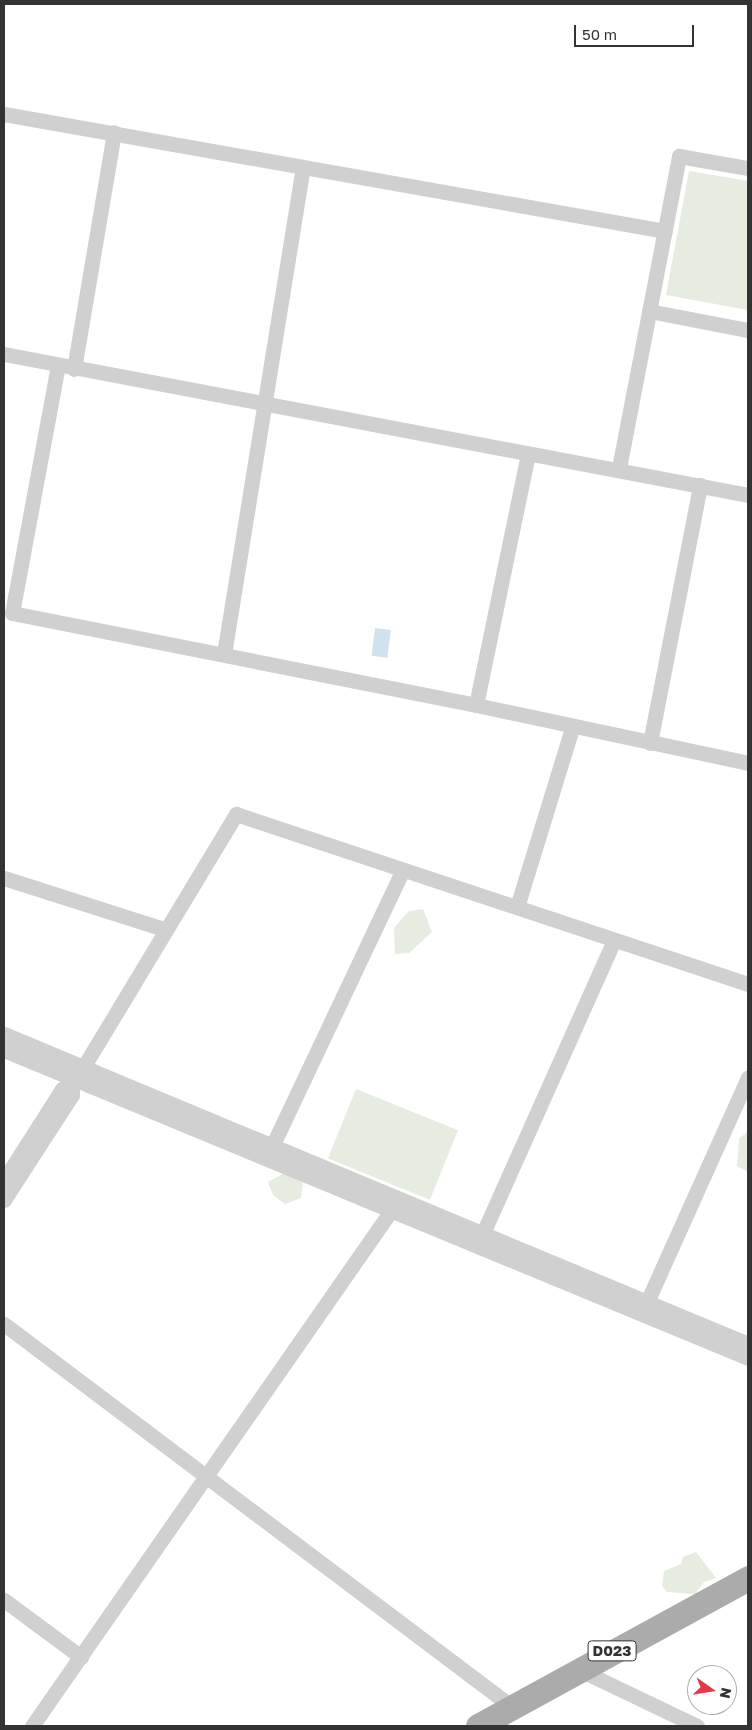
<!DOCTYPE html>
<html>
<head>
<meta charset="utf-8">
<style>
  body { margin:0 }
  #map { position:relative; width:752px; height:1730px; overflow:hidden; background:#fff; font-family:"Golos Text",sans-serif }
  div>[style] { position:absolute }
  .green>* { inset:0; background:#e6ecdf; transform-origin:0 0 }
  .water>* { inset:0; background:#cfe2ee; transform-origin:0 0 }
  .minor>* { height:15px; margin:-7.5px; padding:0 7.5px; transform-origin:7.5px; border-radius:7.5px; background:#d0d0d0 }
  .primary>* { height:25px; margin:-12.5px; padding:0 12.5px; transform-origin:12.5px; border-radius:12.5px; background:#ababab }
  span { translate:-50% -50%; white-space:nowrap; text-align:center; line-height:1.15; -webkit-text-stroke:5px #fff; paint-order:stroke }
  .shield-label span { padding:1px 4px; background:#fff; border:1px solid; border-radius:4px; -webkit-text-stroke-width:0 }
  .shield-label { font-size:15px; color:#333; font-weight:700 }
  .frame { position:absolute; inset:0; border:5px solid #333; pointer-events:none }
  .north { position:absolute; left:687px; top:1665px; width:50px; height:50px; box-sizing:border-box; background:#fff; border:1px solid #adadad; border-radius:50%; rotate:103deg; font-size:14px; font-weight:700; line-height:20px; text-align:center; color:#333 }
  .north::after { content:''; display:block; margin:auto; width:18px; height:22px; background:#e63946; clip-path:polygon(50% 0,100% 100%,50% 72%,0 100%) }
  .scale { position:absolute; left:574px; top:25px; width:120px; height:22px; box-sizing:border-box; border:2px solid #333; border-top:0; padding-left:6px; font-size:15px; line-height:18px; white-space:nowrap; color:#333; -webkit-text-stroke:4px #fff; paint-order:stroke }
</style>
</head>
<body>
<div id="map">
  <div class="green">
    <div style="clip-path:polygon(689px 171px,748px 181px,748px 310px,666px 295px)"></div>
    <div style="clip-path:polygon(423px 909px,432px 932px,409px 953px,395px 954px,394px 928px,409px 911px)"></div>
    <div style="left:356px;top:1089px;width:110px;height:75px;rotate:22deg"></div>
    <div style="clip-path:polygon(748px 1131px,748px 1172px,737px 1166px,739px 1139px)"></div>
    <div style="clip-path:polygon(288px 1171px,303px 1181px,301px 1198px,285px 1204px,273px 1195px,268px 1182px)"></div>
    <div style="clip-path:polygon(696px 1552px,716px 1578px,704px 1582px,695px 1594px,667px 1592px,662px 1586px,664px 1571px,681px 1564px,683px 1557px)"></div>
  </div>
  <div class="water">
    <div style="left:375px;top:628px;width:16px;height:28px;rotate:7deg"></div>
  </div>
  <div class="minor">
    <div style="left:4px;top:114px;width:671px;rotate:10.04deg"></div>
    <div style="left:649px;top:311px;width:101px;rotate:10.9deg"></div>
    <div style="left:4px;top:354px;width:757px;rotate:10.73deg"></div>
    <div style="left:58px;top:365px;width:252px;rotate:100.5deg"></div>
    <div style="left:12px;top:613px;width:473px;rotate:11.2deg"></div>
    <div style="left:476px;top:705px;width:278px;rotate:12deg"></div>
    <div style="left:74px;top:369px;width:240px;rotate:-80.4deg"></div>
    <div style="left:619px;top:468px;width:318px;rotate:-79.1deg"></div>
    <div style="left:679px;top:156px;width:70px;rotate:9.9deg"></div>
    <div style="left:224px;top:654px;width:492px;rotate:-80.8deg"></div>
    <div style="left:476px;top:705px;width:255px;rotate:-78.3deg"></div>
    <div style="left:650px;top:743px;width:263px;rotate:-79deg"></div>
    <div style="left:4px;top:878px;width:168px;rotate:17.7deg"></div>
    <div style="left:517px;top:907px;width:187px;rotate:-72.9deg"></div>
    <div style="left:4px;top:1034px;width:806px;rotate:22.62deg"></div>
    <div style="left:4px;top:1050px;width:805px;rotate:22.49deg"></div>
    <div style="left:268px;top:1155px;width:315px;rotate:-64.7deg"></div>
    <div style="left:4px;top:1180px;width:108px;rotate:-57.5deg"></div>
    <div style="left:62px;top:1089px;width:10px;rotate:-17deg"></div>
    <div style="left:4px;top:1200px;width:125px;rotate:-57.1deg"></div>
    <div style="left:72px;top:1095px;width:9px;rotate:-90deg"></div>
    <div style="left:72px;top:1086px;width:318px;rotate:-58.9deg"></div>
    <div style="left:236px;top:814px;width:539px;rotate:18.37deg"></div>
    <div style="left:479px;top:1242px;width:331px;rotate:-65.9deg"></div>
    <div style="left:643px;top:1311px;width:256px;rotate:-65.8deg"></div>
    <div style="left:4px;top:1324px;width:635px;rotate:37deg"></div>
    <div style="left:4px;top:1600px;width:96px;rotate:36.5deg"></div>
    <div style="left:578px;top:1669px;width:132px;rotate:25.6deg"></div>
    <div style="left:32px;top:1726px;width:639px;rotate:-55.14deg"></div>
  </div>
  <div class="primary">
    <div style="left:478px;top:1726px;width:308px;rotate:-28.7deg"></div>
  </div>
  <div class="shield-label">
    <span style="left:612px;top:1651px">D023</span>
  </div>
  <div class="frame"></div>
  <div class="north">N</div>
  <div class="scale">50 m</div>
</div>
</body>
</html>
